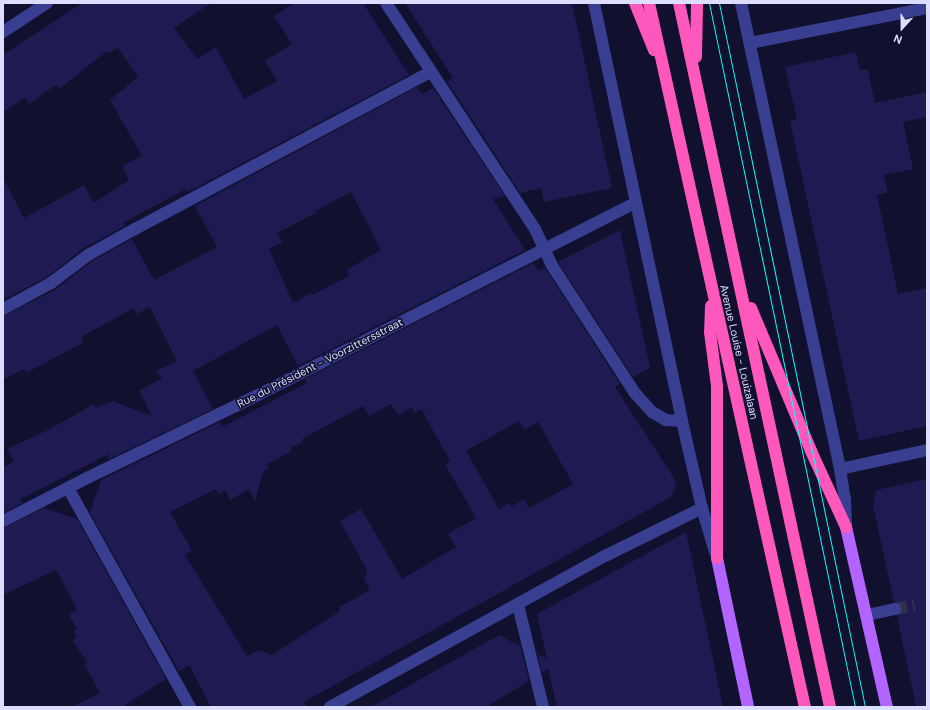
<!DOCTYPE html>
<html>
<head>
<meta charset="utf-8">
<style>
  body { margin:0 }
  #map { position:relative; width:930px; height:710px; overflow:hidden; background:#11102f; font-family:"DM Sans",sans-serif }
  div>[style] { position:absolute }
  .building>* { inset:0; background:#1f1a51 }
  .minor-tunnel>* { height:12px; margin-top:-6px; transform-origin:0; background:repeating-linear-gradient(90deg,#302f4e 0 12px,transparent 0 18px) }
  .minor>* { height:12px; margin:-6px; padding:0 6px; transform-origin:6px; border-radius:6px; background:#383f91 }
  .major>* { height:12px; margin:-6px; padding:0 6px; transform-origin:6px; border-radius:6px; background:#b264ff }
  .highway>* { height:12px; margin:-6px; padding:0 6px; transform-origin:6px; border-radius:6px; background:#ff58bd }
  .tram>* { height:1px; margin:-0.5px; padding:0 0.5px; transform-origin:0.5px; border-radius:0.5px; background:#09fffa }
  span { translate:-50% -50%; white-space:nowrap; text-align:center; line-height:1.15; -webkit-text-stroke:3px #11102f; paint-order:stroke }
  .street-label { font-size:11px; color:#dddeff }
  .frame { position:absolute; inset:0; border:4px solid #dddeff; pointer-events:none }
  .north { position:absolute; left:882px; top:8px; width:40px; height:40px; -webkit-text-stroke:3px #11102f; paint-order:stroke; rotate:201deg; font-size:11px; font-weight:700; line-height:16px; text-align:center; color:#dddeff }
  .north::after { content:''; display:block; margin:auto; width:14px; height:18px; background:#dddeff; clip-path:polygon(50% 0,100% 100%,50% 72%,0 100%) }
</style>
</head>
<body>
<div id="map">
  <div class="building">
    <div style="clip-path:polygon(82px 3px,211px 3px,174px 28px,197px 59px,216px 47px,244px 99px,277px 81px,265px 61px,292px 44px,274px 16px,294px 3px,363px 3px,409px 75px,188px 192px,186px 189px,123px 223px,125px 226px,84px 248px,47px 277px,3px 300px,3px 178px,24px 218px,84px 185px,94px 203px,129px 180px,122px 166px,142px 156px,110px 100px,138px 77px,118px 48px,108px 53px,107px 51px,59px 89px,56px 85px,29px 104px,25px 98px,3px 112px,3px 55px)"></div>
    <div style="clip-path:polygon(405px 3px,572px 3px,612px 188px,544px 202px,541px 188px,520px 193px,447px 81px,453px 78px)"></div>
    <div style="clip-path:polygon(856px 52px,860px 70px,868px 69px,875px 103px,927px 92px,927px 117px,903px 122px,913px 169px,884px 175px,888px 192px,877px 195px,898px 294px,927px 288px,927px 426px,859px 441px,790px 121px,797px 119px,785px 67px)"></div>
    <div style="clip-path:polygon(evenodd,417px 87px,422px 94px,433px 88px,505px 196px,493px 199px,525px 250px,298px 366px,277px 325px,193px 371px,213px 409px,107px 460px,109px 454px,19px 500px,24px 502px,3px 513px,3px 467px,14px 462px,7px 449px,50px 429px,94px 404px,96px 408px,113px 401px,152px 416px,139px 391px,162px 378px,156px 371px,177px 361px,150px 307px,137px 314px,134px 308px,81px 337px,83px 343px,26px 373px,24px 369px,3px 380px,3px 316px,55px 290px,92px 261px,132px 239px,154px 280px,217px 247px,195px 206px,417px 87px,351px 192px,381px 250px,346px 270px,349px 276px,312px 295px,311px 293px,293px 303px,269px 249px,282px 242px,277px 233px,316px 213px,315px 211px,351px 192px)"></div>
    <div style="clip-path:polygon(620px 230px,650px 368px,633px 377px,558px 262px)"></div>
    <div style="clip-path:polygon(evenodd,533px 263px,539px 271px,545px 268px,620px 384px,615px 387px,674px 478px,676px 486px,671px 497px,304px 702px,307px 707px,211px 707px,189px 665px,179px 671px,90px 513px,101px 480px,220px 422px,222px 427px,307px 383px,305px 379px,533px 263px,391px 404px,398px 415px,412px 407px,415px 413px,421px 409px,450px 461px,445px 464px,476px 518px,448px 534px,456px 547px,402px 579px,361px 509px,340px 521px,367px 570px,364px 579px,370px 590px,338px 608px,340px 611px,272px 655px,258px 650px,247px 656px,185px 555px,192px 551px,170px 512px,216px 489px,219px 494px,226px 490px,230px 500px,249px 489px,255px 501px,263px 472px,269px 468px,267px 464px,292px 451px,290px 448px,303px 442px,302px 439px,363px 406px,369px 416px,391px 404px,533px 263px,519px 421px,524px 430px,538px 422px,573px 484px,529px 508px,525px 499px,512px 506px,510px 503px,499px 509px,466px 451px,519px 421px)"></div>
    <div style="clip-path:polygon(927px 479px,927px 707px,916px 707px,897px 616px,902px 612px,902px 607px,898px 602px,894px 602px,873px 505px,876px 490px)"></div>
    <div style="clip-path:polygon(44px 508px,77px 519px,166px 679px,122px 707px,72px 707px,100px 693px,84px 664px,87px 662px,72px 640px,77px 638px,73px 631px,77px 629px,69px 615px,77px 609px,56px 570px,3px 595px,3px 528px)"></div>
    <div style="clip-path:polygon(686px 532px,723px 707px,557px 707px,548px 669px,542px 673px,538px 655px,547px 659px,537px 614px)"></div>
    <div style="clip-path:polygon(499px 635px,520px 646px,529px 681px,486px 707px,371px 707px)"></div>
  </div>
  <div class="minor-tunnel">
    <div style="left:895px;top:609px;width:20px;rotate:-11deg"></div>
  </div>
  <div class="minor">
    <div style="left:386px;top:3px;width:271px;rotate:56.6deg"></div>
    <div style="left:535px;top:229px;width:38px;rotate:65deg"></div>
    <div style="left:551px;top:264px;width:153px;rotate:57deg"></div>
    <div style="left:634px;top:392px;width:27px;rotate:48deg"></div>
    <div style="left:652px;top:412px;width:16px;rotate:30deg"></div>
    <div style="left:666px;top:420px;width:16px;rotate:4deg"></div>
    <div style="left:594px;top:3px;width:427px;rotate:78.1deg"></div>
    <div style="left:682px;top:421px;width:89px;rotate:77.1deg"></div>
    <div style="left:702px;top:508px;width:46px;rotate:73.5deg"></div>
    <div style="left:741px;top:3px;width:476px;rotate:78deg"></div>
    <div style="left:840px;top:469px;width:30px;rotate:81deg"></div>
    <div style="left:845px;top:499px;width:28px;rotate:88deg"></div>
    <div style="left:3px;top:32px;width:53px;rotate:-33.4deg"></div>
    <div style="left:750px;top:43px;width:180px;rotate:-11.2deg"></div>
    <div style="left:3px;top:309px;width:55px;rotate:-28.4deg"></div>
    <div style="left:51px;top:283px;width:46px;rotate:-37.1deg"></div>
    <div style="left:88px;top:255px;width:54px;rotate:-29deg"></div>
    <div style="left:135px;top:229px;width:334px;rotate:-28deg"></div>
    <div style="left:840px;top:469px;width:89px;rotate:-12.3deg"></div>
    <div style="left:68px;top:488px;width:251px;rotate:60.9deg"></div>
    <div style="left:3px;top:521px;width:92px;rotate:-27.1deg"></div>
    <div style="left:85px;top:479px;width:192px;rotate:-25.9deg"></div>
    <div style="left:258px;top:395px;width:424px;rotate:-27deg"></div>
    <div style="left:518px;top:605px;width:105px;rotate:76.2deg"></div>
    <div style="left:867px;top:615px;width:29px;rotate:-12deg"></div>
    <div style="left:330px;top:707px;width:316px;rotate:-28.8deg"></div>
    <div style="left:607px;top:555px;width:106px;rotate:-26.3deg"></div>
  </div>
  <div class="major">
    <div style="left:846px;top:527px;width:185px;rotate:77.2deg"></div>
    <div style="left:717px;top:558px;width:152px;rotate:78.2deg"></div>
  </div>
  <div class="highway">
    <div style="left:635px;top:3px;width:51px;rotate:68deg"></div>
    <div style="left:649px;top:3px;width:721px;rotate:77.51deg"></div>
    <div style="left:679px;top:3px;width:720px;rotate:77.89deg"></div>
    <div style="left:696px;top:57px;width:54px;rotate:-88.9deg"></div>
    <div style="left:711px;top:306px;width:26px;rotate:92deg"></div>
    <div style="left:710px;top:332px;width:54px;rotate:82.6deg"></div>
    <div style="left:717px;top:386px;width:172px;rotate:90deg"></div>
    <div style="left:751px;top:308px;width:155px;rotate:67.2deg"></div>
    <div style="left:811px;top:451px;width:84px;rotate:65.3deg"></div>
  </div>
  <div class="tram">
    <div style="left:709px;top:3px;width:719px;rotate:78.28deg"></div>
    <div style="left:719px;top:3px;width:719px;rotate:78.28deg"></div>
  </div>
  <div class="street-label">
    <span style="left:739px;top:352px;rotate:77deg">Avenue Louise - Louizalaan</span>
    <span style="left:320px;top:363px;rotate:-27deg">Rue du Président - Voorzittersstraat</span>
  </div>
  <div class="frame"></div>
  <div class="north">N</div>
</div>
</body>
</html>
